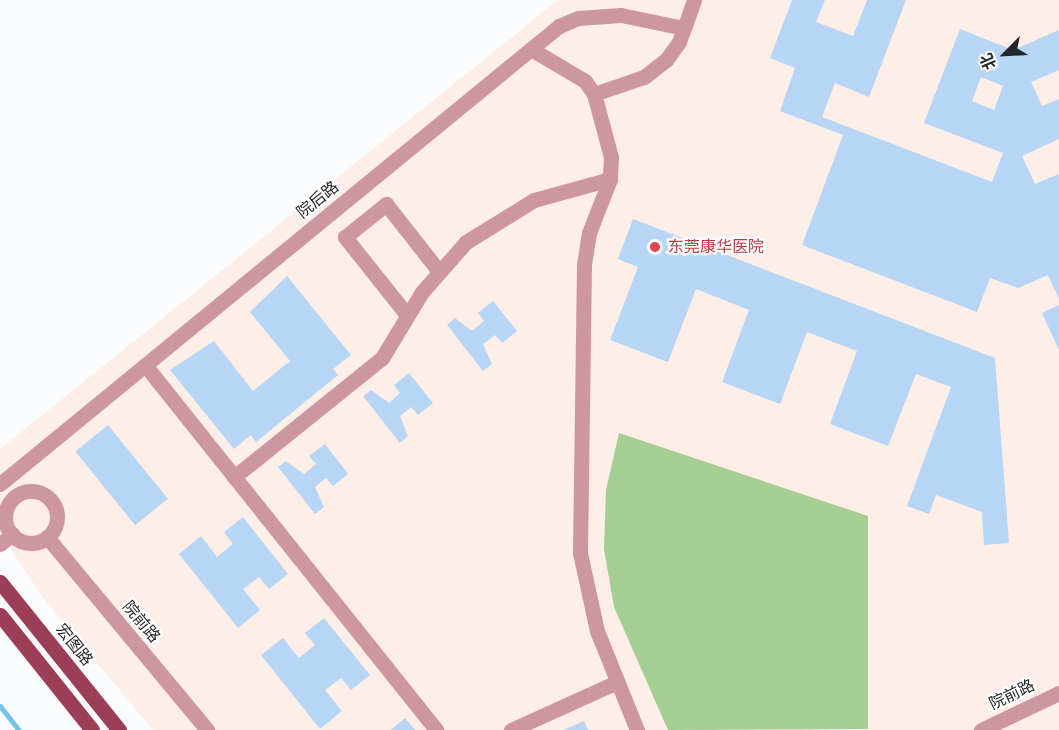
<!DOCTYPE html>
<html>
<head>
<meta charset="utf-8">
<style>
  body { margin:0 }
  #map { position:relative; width:1059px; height:730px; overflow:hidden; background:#fafcfd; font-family:Signika,"Noto Sans SC",sans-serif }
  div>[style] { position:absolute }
  .medical>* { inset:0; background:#fdeee8 }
  .forest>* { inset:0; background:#a5ce92 }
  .stream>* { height:5px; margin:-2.5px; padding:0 2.5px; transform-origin:2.5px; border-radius:2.5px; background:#75c3e6 }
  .building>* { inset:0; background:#b7d5f5; transform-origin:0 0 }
  .minor>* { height:15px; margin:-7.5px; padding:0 7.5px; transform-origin:7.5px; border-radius:7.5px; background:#ce96a1 }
  .minor>.ring { margin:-7.5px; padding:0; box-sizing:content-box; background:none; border:15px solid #ce96a1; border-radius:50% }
  .major>* { height:15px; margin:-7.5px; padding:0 7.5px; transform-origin:7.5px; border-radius:7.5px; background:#9d3e58 }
  .dots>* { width:16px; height:16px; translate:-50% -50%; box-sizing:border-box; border:3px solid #fff; border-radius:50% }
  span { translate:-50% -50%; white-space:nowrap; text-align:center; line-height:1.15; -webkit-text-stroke:4.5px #fff; paint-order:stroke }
  .street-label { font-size:16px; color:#24272a }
  .health-label { font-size:16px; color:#be3a42 }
  .left { translate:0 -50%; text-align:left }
  .north { position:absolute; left:975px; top:24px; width:60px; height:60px; -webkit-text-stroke:4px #fff; paint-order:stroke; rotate:246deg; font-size:16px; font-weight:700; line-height:24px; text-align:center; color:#24272a }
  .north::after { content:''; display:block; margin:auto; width:21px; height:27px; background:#24272a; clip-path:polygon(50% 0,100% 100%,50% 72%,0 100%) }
</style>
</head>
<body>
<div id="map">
  <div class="medical">
    <div style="clip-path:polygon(558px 0,1059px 0,1059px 730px,153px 730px,44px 599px,0 533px,0 449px)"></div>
  </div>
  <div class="forest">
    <div style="clip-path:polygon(619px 433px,868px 516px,868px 729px,668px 730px,614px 607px,604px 549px,606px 490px)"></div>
  </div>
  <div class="stream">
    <div style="left:0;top:706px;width:31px;rotate:52deg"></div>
  </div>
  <div class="building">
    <div style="clip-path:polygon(evenodd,792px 0,825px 0,816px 22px,853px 36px,867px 0,906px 0,869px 97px,835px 83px,822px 117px,992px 182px,1003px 153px,924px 123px,960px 29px,1013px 50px,1059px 30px,1059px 70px,1031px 82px,1042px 106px,1059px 99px,1059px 139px,1022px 156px,1035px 184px,1059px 174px,1059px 299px,1048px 275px,1018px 288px,990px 278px,977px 312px,802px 245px,843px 135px,780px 111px,795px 68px,770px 58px,792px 0,981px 77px,1003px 86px,994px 110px,972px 101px,981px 77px)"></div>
    <div style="clip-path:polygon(633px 219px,995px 358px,1009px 543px,984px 545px,982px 512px,936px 495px,929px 514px,907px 506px,951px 387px,916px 374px,888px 446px,830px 424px,857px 351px,807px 332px,780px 404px,722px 382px,749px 310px,696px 289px,668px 362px,610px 340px,638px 267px,618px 259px)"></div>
    <div style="clip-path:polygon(287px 276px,351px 355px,333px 369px,338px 375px,256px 442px,251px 435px,234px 449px,170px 370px,214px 341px,253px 391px,290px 361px,250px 312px)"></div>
    <div style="clip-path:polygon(493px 301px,517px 331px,502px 343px,495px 335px,483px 344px,492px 364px,483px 371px,447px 325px,455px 318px,472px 331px,484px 321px,478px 313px)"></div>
    <div style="clip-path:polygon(1059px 305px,1059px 350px,1042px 313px)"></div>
    <div style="clip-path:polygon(409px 373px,433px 403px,418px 415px,411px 407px,400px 416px,408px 436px,400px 443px,363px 396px,371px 390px,389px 403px,400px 393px,394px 385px)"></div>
    <div style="left:108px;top:425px;width:95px;height:42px;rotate:51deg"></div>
    <div style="clip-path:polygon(325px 444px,348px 474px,333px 486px,326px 478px,315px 487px,324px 507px,315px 514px,278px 467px,286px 461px,304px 474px,316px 464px,309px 456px)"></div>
    <div style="clip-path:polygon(243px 517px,288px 574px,269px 589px,259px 577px,243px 589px,260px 610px,238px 628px,179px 554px,201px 536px,217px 557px,233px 544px,224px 532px)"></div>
    <div style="clip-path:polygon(324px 618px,370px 675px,351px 690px,341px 678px,325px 690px,342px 711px,320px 729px,261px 655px,283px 638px,299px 658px,315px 645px,305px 633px)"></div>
    <div style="clip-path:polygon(405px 718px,415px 730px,391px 730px)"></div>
    <div style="clip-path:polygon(584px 721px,588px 730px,563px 730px)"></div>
  </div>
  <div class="minor">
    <div style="left:531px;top:49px;width:63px;rotate:30.7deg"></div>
    <div style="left:585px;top:81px;width:16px;rotate:55deg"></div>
    <div style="left:594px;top:94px;width:65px;rotate:74.9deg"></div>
    <div style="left:611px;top:157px;width:22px;rotate:93deg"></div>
    <div style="left:610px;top:179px;width:58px;rotate:111.3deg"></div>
    <div style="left:589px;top:233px;width:32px;rotate:99deg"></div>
    <div style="left:584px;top:265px;width:288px;rotate:90.8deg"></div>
    <div style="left:580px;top:553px;width:80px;rotate:77.7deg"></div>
    <div style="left:597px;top:631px;width:107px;rotate:68deg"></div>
    <div style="left:594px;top:94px;width:53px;rotate:-18.8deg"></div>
    <div style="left:644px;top:77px;width:28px;rotate:-38deg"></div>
    <div style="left:666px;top:60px;width:22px;rotate:-54deg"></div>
    <div style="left:679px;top:42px;width:45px;rotate:-70.3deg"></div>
    <div style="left:407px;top:315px;width:100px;rotate:-128.5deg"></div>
    <div style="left:345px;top:237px;width:53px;rotate:-38.8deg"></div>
    <div style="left:386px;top:204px;width:84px;rotate:51.8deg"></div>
    <div style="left:145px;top:365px;width:467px;rotate:51.4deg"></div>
    <div style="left:234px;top:477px;width:190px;rotate:-38.8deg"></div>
    <div style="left:382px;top:358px;width:77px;rotate:-58.8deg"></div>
    <div style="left:422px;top:292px;width:67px;rotate:-48.7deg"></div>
    <div style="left:466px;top:242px;width:80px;rotate:-31.7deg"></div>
    <div style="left:534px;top:200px;width:79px;rotate:-15.4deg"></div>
    <div style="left:0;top:484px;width:723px;rotate:-39.33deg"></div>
    <div style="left:559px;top:26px;width:21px;rotate:-23deg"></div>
    <div style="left:578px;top:18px;width:43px;rotate:-4deg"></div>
    <div style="left:621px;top:15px;width:64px;rotate:11.7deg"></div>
    <div class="ring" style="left:5px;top:491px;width:37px;height:37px"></div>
    <div style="left:47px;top:537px;width:251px;rotate:50.3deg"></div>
    <div style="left:0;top:544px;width:16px;rotate:-40deg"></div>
    <div style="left:511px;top:730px;width:116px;rotate:-24.4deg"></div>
    <div style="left:981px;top:730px;width:86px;rotate:-25.4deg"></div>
  </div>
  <div class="major">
    <div style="left:0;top:582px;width:190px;rotate:51.2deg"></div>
    <div style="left:0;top:615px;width:147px;rotate:51.3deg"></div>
  </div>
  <div class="dots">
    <div style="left:655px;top:247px;background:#e0444e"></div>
  </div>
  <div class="street-label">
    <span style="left:318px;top:200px;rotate:-39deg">院后路</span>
    <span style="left:141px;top:622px;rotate:50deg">院前路</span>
    <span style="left:74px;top:645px;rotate:51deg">宏图路</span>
    <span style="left:1012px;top:695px;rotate:-26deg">院前路</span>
  </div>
  <div class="health-label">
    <span class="left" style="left:668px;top:247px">东莞康华医院</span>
  </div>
  <div class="north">北</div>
</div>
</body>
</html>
